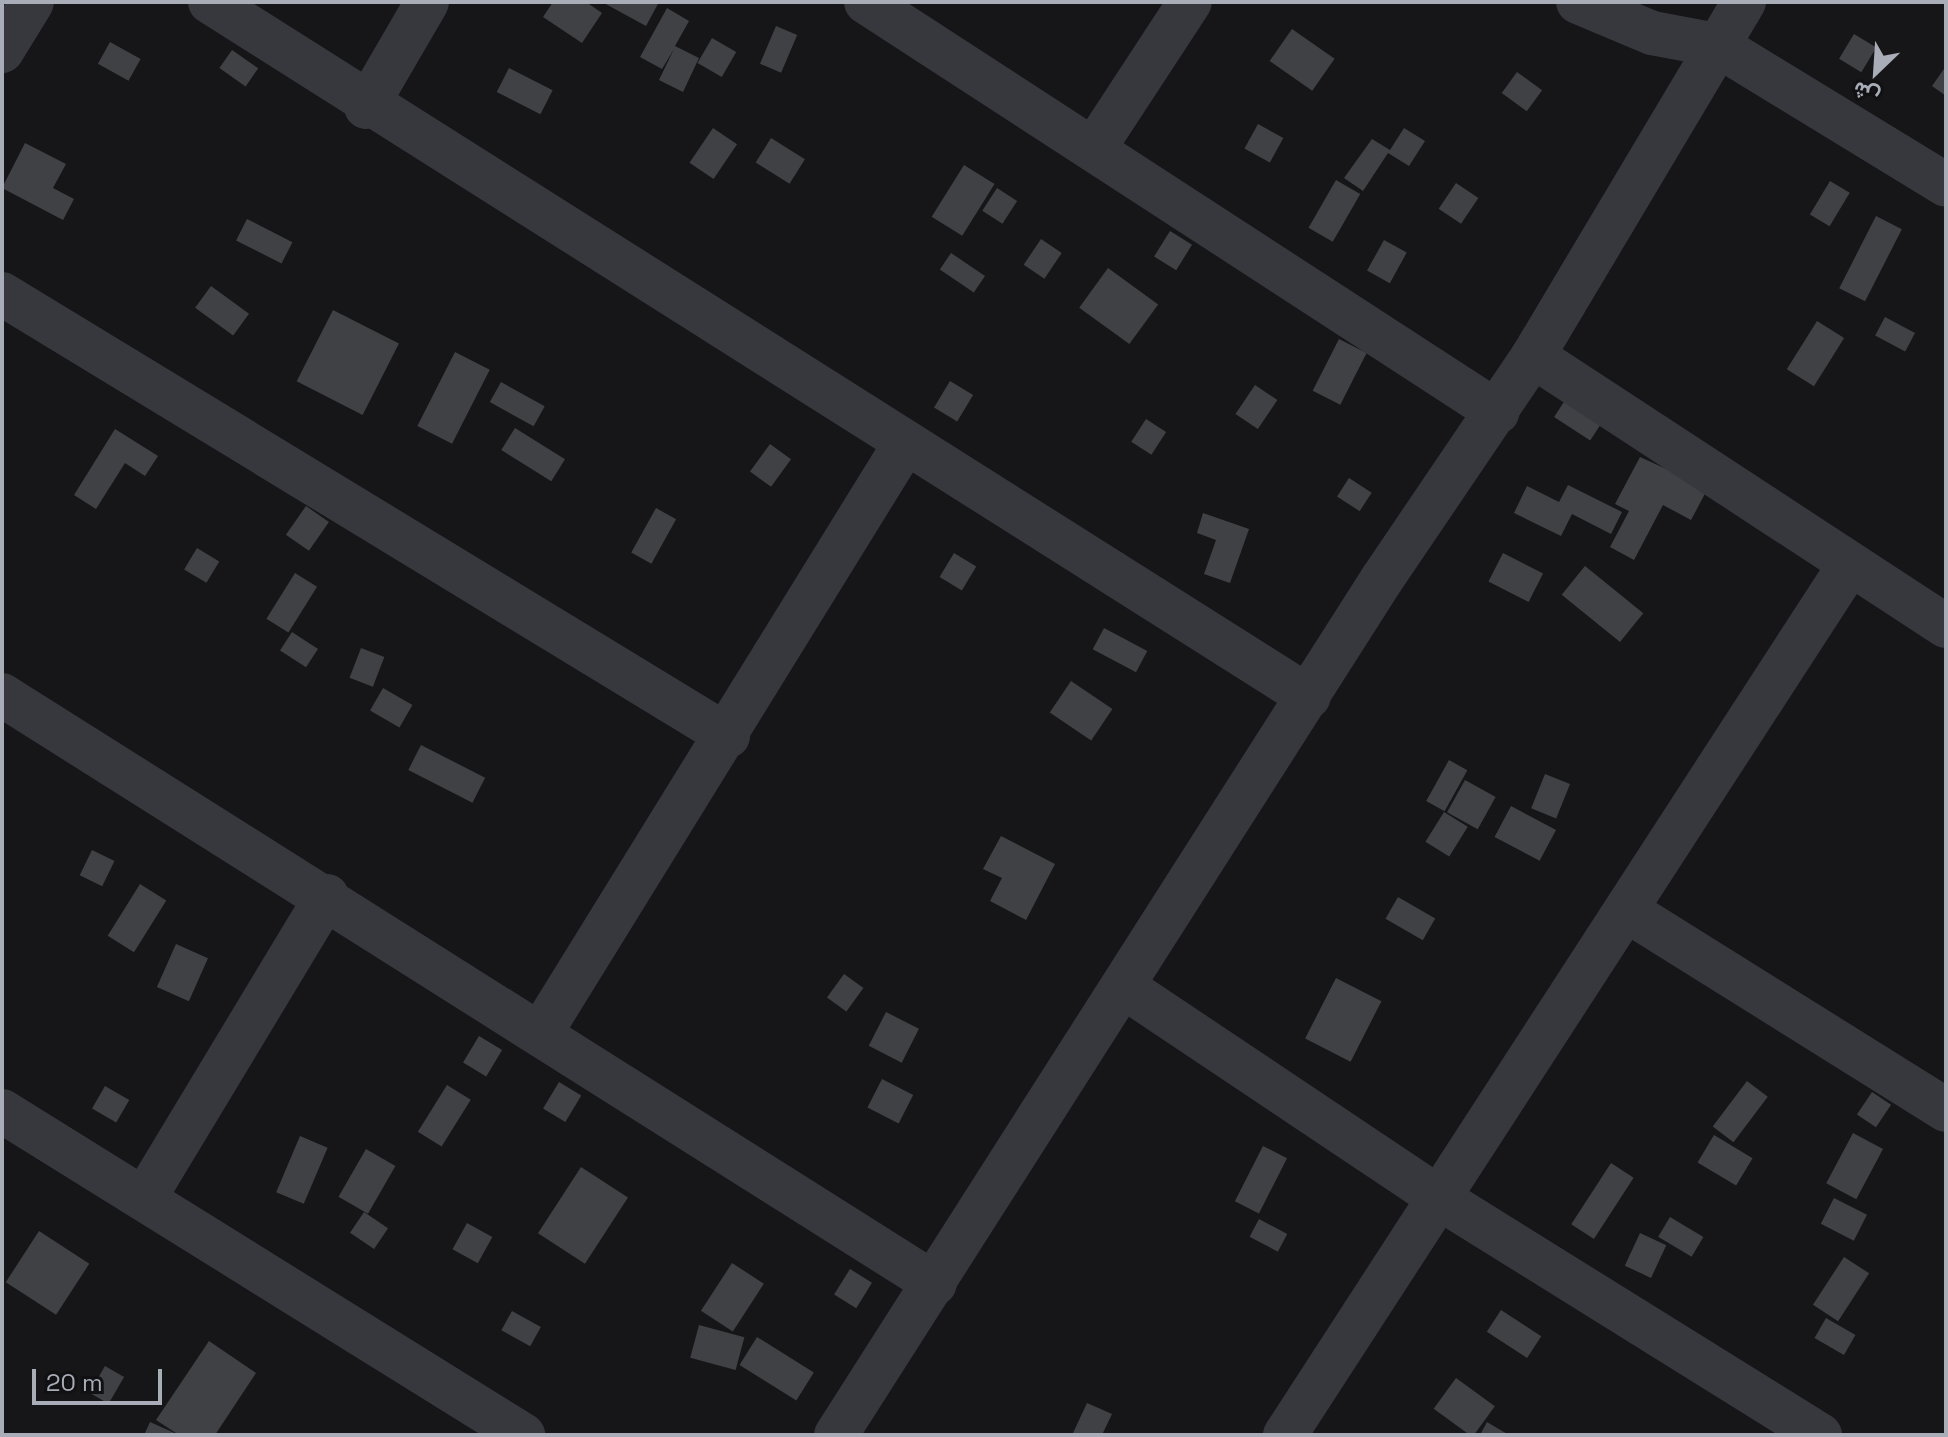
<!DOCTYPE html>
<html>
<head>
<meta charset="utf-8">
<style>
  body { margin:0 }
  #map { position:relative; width:1948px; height:1437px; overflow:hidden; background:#161618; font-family:"Space Grotesk",Vazirmatn,sans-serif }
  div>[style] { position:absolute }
  .building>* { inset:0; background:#404145; transform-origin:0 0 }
  .minor>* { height:44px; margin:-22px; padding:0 22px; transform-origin:22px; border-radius:22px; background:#37383d }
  span { translate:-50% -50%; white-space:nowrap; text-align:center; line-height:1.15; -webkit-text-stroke:7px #111113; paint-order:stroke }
  .frame { position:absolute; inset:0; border:4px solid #a8adb8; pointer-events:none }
  .north { position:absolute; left:1836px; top:32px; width:80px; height:80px; -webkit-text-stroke:6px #111113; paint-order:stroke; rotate:205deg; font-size:22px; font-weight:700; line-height:32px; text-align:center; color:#a8adb8 }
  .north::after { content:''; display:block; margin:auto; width:28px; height:36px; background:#a8adb8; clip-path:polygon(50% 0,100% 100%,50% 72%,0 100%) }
  .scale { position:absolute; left:32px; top:1369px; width:130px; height:36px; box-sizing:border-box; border:4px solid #a8adb8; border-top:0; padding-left:10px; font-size:24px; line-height:28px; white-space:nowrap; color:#a8adb8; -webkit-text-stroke:6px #111113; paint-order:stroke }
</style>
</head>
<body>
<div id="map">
  <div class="building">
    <div style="clip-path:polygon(553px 2px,586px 2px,602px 13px,582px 43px,543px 17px)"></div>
    <div style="clip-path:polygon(602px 2px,659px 2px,646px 26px)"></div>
    <div style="clip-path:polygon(667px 8px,689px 21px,675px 46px,699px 58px,683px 92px,659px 80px,674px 49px,662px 69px,640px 57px)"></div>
    <div style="left:776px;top:26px;width:23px;height:41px;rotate:23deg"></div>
    <div style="left:1292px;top:29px;width:52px;height:39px;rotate:35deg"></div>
    <div style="left:1854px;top:34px;width:26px;height:29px;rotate:31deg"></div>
    <div style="left:712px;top:38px;width:28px;height:29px;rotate:30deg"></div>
    <div style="left:110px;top:42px;width:35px;height:25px;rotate:29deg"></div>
    <div style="left:232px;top:50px;width:32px;height:22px;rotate:35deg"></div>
    <div style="clip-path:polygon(1946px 66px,1946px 96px,1932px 86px)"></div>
    <div style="left:509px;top:68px;width:49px;height:27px;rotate:27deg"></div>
    <div style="left:1517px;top:72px;width:31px;height:26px;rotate:36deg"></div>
    <div style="left:1258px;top:124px;width:29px;height:28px;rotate:29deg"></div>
    <div style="left:713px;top:128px;width:29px;height:42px;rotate:34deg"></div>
    <div style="clip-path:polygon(1404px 128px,1425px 141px,1409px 166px,1388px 153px,1363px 191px,1344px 178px,1372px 139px,1390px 150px)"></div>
    <div style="left:771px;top:138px;width:40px;height:29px;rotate:32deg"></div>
    <div style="clip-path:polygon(25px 143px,66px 164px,53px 188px,74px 199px,63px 220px,2px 188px)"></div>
    <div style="left:964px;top:165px;width:36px;height:61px;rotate:32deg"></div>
    <div style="left:1336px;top:180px;width:28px;height:55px;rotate:30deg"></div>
    <div style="left:1830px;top:181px;width:23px;height:39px;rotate:31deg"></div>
    <div style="left:1456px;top:183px;width:27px;height:31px;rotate:34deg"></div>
    <div style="left:997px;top:188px;width:24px;height:27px;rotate:33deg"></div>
    <div style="left:1876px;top:216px;width:29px;height:81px;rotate:27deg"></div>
    <div style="left:247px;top:219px;width:51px;height:24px;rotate:27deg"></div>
    <div style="left:1170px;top:231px;width:26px;height:30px;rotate:32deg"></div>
    <div style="left:1041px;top:239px;width:25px;height:31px;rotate:34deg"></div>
    <div style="left:1384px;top:240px;width:26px;height:35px;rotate:29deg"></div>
    <div style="left:951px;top:253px;width:41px;height:20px;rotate:34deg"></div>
    <div style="left:1108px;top:268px;width:62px;height:49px;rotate:36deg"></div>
    <div style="left:211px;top:286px;width:47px;height:27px;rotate:36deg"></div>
    <div style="left:333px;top:310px;width:74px;height:80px;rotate:27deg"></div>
    <div style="left:1885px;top:317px;width:34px;height:21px;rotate:28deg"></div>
    <div style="left:1817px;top:321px;width:32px;height:57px;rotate:32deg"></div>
    <div style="left:1339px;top:339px;width:31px;height:58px;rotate:27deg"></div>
    <div style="left:455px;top:352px;width:39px;height:83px;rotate:27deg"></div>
    <div style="left:950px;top:381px;width:27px;height:31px;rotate:31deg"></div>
    <div style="left:501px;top:382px;width:50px;height:23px;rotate:29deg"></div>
    <div style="left:1255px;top:385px;width:27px;height:35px;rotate:34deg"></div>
    <div style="left:1571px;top:391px;width:43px;height:31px;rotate:33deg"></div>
    <div style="left:1146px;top:419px;width:24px;height:27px;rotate:33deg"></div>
    <div style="left:515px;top:428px;width:59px;height:26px;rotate:32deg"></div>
    <div style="clip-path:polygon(115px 429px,158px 456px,145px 476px,125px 463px,96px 509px,74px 495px)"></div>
    <div style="left:770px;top:444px;width:26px;height:34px;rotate:36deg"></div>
    <div style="clip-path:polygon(1640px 457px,1708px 488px,1691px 520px,1663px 505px,1634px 560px,1610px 547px,1629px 511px,1615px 504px)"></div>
    <div style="left:1349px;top:478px;width:27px;height:22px;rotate:33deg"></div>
    <div style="clip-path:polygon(1568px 485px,1622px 512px,1611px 534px,1572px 514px,1561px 536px,1514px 513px,1527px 486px,1559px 502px)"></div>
    <div style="left:306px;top:506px;width:28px;height:35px;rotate:35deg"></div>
    <div style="left:656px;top:508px;width:23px;height:51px;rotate:29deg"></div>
    <div style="clip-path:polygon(1203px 513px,1249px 529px,1230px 583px,1204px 574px,1216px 540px,1197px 533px)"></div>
    <div style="left:197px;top:548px;width:26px;height:25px;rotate:31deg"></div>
    <div style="left:954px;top:553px;width:26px;height:28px;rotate:31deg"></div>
    <div style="left:1503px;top:553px;width:45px;height:32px;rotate:27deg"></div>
    <div style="left:1585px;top:566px;width:75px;height:37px;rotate:39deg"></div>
    <div style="left:295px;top:573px;width:26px;height:54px;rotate:32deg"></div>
    <div style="left:1104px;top:628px;width:49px;height:24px;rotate:28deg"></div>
    <div style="left:292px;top:632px;width:31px;height:22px;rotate:33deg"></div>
    <div style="left:361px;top:648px;width:25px;height:32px;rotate:21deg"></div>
    <div style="left:1071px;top:681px;width:50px;height:38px;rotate:34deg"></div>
    <div style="left:383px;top:688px;width:34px;height:26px;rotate:30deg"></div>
    <div style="left:421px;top:745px;width:72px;height:28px;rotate:27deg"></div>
    <div style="left:1449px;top:760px;width:21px;height:47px;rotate:29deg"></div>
    <div style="left:1545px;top:774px;width:27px;height:37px;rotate:22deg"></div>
    <div style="left:1465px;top:780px;width:35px;height:37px;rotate:29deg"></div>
    <div style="left:1511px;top:806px;width:51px;height:35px;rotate:28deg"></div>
    <div style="left:1444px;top:812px;width:28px;height:35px;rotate:32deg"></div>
    <div style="clip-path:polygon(1001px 836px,1055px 864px,1026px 920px,990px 901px,1002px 878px,983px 869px)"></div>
    <div style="left:92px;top:850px;width:25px;height:28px;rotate:26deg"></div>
    <div style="left:140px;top:884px;width:31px;height:61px;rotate:32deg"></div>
    <div style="left:1398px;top:897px;width:43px;height:25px;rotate:30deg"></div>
    <div style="left:176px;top:944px;width:35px;height:47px;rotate:24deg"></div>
    <div style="left:844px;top:974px;width:24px;height:29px;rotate:36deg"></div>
    <div style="left:1336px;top:978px;width:51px;height:68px;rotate:27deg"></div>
    <div style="left:886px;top:1012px;width:37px;height:38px;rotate:27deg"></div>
    <div style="left:479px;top:1036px;width:27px;height:31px;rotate:31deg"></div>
    <div style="left:882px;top:1079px;width:35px;height:32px;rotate:27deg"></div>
    <div style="left:1747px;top:1081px;width:26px;height:57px;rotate:37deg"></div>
    <div style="left:559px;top:1082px;width:26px;height:31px;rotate:31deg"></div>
    <div style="left:447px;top:1085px;width:28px;height:55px;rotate:32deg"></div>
    <div style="left:105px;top:1086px;width:28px;height:26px;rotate:30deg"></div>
    <div style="left:1872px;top:1092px;width:23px;height:27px;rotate:34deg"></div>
    <div style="left:1853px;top:1133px;width:34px;height:57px;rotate:28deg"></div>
    <div style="left:1714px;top:1135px;width:45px;height:32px;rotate:31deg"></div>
    <div style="left:300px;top:1136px;width:30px;height:61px;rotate:23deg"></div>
    <div style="left:1263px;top:1146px;width:27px;height:62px;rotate:27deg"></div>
    <div style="left:366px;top:1149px;width:34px;height:55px;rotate:30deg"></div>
    <div style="left:1611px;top:1163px;width:27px;height:73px;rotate:33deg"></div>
    <div style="left:581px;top:1167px;width:56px;height:79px;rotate:33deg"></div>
    <div style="left:1834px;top:1198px;width:37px;height:29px;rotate:27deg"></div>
    <div style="left:364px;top:1212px;width:29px;height:25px;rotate:34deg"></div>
    <div style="left:1670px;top:1217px;width:39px;height:23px;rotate:31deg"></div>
    <div style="left:1259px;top:1219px;width:32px;height:20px;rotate:28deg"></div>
    <div style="left:467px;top:1223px;width:29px;height:30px;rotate:29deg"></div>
    <div style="left:39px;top:1231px;width:60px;height:61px;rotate:33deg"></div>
    <div style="left:1640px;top:1233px;width:29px;height:36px;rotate:25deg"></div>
    <div style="left:1844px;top:1257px;width:30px;height:57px;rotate:33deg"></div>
    <div style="left:732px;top:1263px;width:38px;height:57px;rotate:33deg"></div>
    <div style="left:850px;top:1269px;width:26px;height:30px;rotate:32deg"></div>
    <div style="left:1501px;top:1310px;width:48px;height:26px;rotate:33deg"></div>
    <div style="left:512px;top:1311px;width:33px;height:22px;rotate:29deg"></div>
    <div style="left:1826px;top:1318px;width:34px;height:23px;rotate:30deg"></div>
    <div style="left:699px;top:1325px;width:47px;height:34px;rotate:15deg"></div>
    <div style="left:757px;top:1337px;width:67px;height:33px;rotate:32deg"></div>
    <div style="clip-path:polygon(209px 1341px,256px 1373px,215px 1435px,179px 1435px,156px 1420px)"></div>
    <div style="left:105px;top:1366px;width:22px;height:31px;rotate:30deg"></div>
    <div style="left:1456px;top:1378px;width:48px;height:38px;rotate:36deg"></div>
    <div style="clip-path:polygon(1087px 1403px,1112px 1414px,1102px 1435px,1073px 1433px)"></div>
    <div style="clip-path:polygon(150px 1422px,179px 1435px,144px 1435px)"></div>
    <div style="clip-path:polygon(1487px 1422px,1509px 1435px,1480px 1435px)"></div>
  </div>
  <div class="minor">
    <div style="left:210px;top:2px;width:1300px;rotate:32.31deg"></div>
    <div style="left:866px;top:2px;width:753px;rotate:33.01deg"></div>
    <div style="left:1578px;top:2px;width:80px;rotate:22.7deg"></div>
    <div style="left:1652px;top:33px;width:66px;rotate:10.5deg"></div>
    <div style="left:1717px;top:45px;width:268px;rotate:31.4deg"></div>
    <div style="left:2px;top:51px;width:57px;rotate:-58.5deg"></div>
    <div style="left:366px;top:107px;width:121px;rotate:-59.8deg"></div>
    <div style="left:1095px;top:147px;width:173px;rotate:-56.8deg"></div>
    <div style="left:2px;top:294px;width:850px;rotate:31.33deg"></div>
    <div style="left:1533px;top:356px;width:493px;rotate:33.2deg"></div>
    <div style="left:2px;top:695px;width:1103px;rotate:32.26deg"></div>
    <div style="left:1626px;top:910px;width:377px;rotate:32deg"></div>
    <div style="left:1124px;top:987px;width:379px;rotate:33.8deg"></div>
    <div style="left:1439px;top:1198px;width:449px;rotate:31.9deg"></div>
    <div style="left:540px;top:1034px;width:692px;rotate:-58.28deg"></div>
    <div style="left:2px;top:1111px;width:614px;rotate:31.88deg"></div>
    <div style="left:144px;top:1199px;width:354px;rotate:-58.9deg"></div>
    <div style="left:836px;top:1435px;width:1015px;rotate:-57.47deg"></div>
    <div style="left:1382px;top:579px;width:269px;rotate:-55.9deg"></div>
    <div style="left:1533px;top:356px;width:412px;rotate:-59.2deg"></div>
    <div style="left:1285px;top:1435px;width:1038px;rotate:-57.03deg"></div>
  </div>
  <div class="frame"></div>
  <div class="north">ش</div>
  <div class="scale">20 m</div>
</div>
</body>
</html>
